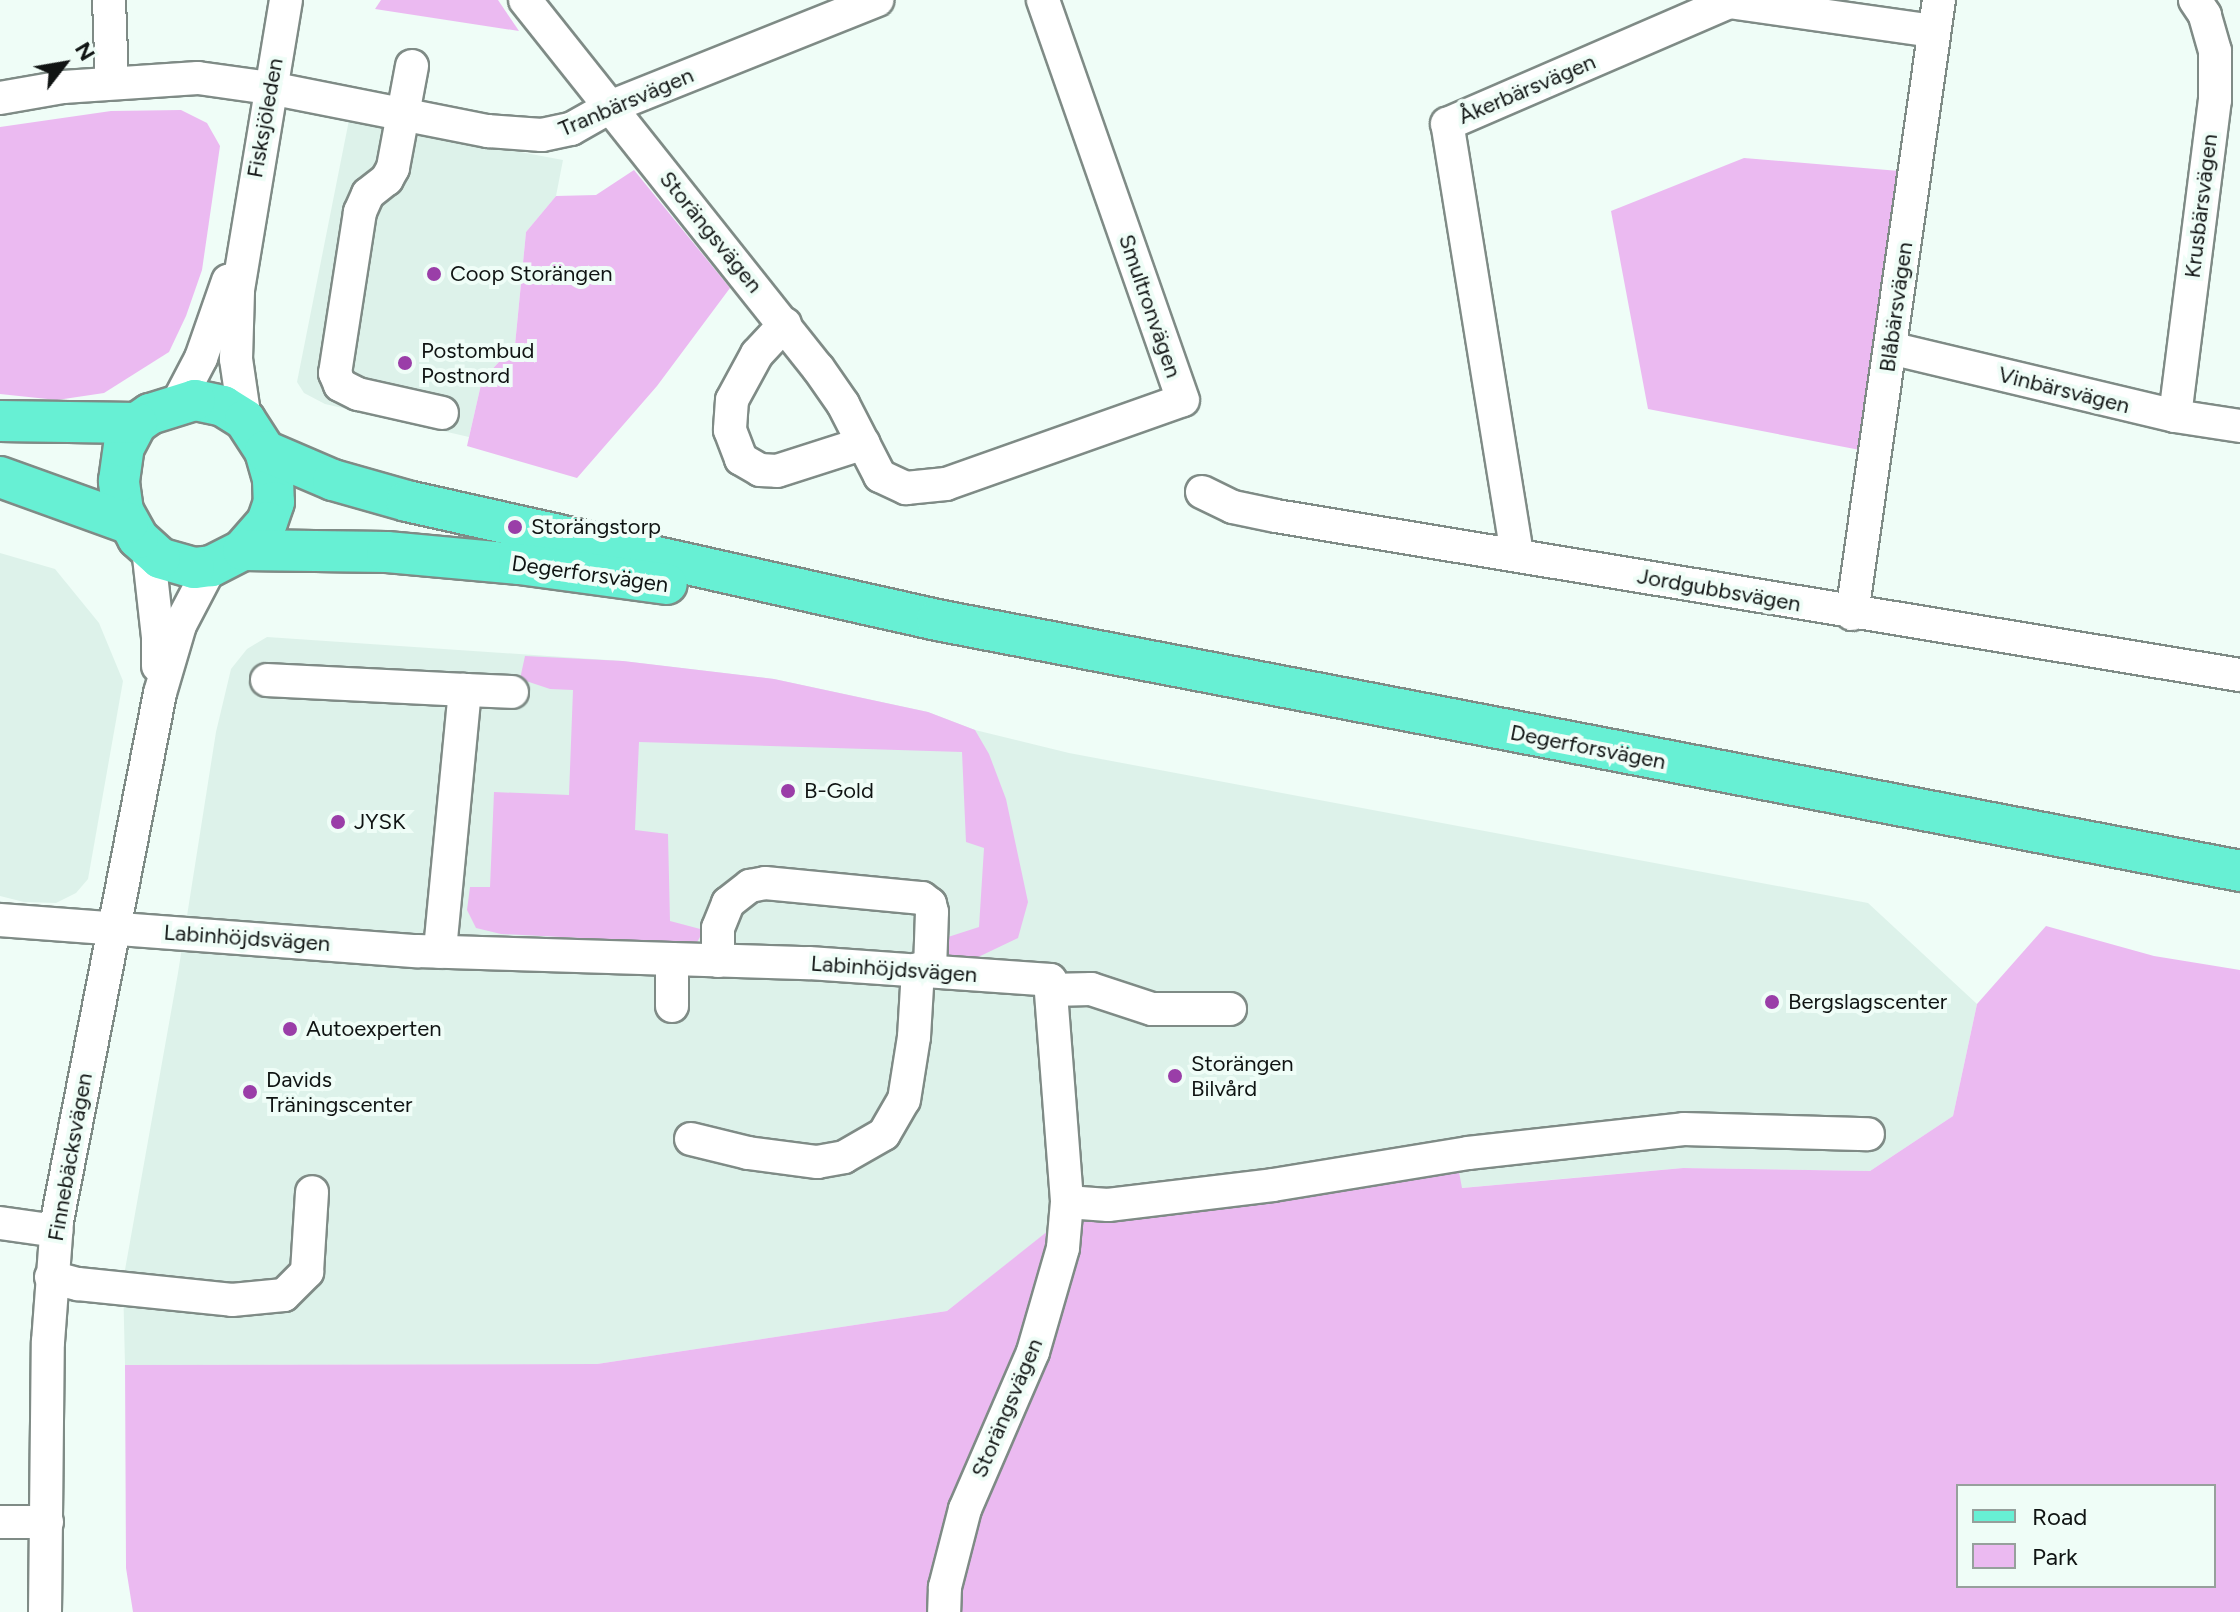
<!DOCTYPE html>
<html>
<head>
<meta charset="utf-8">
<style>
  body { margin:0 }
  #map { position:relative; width:2240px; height:1612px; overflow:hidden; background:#effdf7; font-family:Figtree,sans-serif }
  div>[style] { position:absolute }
  .built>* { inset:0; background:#ddf2ea }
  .green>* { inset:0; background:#ebbaf1 }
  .roads { filter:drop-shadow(2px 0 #7f8b86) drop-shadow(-2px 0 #7f8b86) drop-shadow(0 2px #7f8b86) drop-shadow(0 -2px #7f8b86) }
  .minor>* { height:32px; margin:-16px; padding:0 16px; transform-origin:16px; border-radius:16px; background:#fff }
  .major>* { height:40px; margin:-20px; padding:0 20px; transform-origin:20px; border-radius:20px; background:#67f0d4 }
  .dots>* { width:22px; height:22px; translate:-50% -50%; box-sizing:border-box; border:4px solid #effdf7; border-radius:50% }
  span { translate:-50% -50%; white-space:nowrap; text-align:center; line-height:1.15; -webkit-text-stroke:8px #effdf7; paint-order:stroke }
  .street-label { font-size:22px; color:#101413 }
  .poi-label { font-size:22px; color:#101413 }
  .left { translate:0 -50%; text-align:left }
  .legend { position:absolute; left:1956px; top:1484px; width:260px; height:104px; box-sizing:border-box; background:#effdf7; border:2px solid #96a09c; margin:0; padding:10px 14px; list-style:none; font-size:24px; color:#101413 }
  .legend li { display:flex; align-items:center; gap:16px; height:40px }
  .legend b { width:40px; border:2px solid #96a09c }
  .north { position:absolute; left:24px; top:24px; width:80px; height:80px; -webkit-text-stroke:6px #effdf7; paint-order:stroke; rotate:59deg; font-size:22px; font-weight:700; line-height:32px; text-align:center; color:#101413 }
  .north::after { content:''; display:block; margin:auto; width:28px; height:36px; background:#101413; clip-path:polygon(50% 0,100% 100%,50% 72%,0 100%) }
</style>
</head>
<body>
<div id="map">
  <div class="built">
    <div style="clip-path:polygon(349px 120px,563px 160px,556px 196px,526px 232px,515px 345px,482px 380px,469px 437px,325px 404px,304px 393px,297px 382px)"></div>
    <div style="clip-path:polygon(0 553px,55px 569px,99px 623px,123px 681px,88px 879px,76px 893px,56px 903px,24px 902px,0 896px)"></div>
    <div style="clip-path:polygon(267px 637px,622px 661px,774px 679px,928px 712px,975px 730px,1069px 753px,1868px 903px,1977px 1004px,1953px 1116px,1870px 1171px,1683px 1168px,1461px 1188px,1458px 1172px,1059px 1223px,947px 1311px,597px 1364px,125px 1365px,123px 1281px,178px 973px,216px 732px,231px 669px,247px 649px)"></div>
  </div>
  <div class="green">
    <div style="clip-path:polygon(381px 0,498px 0,519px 31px,375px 9px)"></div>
    <div style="clip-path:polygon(181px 110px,207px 123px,220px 146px,202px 270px,186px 316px,169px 352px,104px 393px,57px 400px,0 394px,0 127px,111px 111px)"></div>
    <div style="clip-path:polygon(1744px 158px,1899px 171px,1860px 450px,1648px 409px,1611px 211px)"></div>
    <div style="clip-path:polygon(634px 170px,730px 288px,657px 386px,577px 478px,467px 446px,482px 380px,515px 345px,526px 232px,556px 196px,596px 195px)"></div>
    <div style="clip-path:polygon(525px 656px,623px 661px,774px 679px,928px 712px,975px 730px,989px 754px,1006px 799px,1028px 902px,1018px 938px,972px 960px,945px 957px,948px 937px,979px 927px,984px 848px,966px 842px,962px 752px,639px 742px,635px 830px,668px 834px,670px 921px,704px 930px,696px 944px,501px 934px,476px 928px,467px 910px,470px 887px,490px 887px,494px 792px,569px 795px,573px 690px,550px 689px,520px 679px)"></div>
    <div style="clip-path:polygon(evenodd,2046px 926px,2154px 956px,2240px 970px,2240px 1612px,133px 1612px,126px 1568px,125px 1365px,597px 1364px,947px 1311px,1058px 1223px,1459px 1172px,1462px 1188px,1683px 1168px,1870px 1171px,1953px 1116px,1977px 1004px,2046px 926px,1958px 1486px,2214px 1486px,2214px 1586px,1958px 1586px,1958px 1486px)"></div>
  </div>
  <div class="roads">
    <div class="minor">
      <div style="left:109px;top:0;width:82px;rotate:87.9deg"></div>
      <div style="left:525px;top:0;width:470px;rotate:51.5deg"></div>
      <div style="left:818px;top:368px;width:44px;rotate:55.2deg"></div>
      <div style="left:843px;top:404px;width:81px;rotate:62.8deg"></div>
      <div style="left:880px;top:476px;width:29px;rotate:25deg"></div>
      <div style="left:906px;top:488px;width:40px;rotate:-5.7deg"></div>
      <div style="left:946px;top:484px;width:251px;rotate:-19.5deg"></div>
      <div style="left:1183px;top:400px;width:424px;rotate:-109.3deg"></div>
      <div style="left:412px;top:66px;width:104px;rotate:100.6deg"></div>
      <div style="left:393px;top:168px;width:13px;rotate:119deg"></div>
      <div style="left:387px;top:179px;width:24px;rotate:142deg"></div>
      <div style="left:368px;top:194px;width:20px;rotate:114deg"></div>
      <div style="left:360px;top:212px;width:163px;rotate:98.8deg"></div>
      <div style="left:335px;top:373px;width:13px;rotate:67deg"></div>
      <div style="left:340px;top:385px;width:20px;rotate:27deg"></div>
      <div style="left:358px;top:394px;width:86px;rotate:12.7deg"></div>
      <div style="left:0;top:98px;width:64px;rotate:-9.9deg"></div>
      <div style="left:63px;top:87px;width:135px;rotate:-3.8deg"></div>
      <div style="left:198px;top:78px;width:73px;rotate:7.9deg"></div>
      <div style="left:270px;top:88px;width:222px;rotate:11.2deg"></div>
      <div style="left:488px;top:131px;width:54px;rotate:4.2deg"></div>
      <div style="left:542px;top:135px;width:30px;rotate:-12deg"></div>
      <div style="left:571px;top:129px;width:45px;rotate:-29.4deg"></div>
      <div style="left:610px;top:107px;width:288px;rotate:-21.8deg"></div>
      <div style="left:785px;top:324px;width:41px;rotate:133deg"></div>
      <div style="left:757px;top:354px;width:52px;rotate:118.5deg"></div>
      <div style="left:732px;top:400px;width:30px;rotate:94deg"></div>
      <div style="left:730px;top:430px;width:31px;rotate:69deg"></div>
      <div style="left:741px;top:459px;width:22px;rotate:30deg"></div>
      <div style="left:760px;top:470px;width:17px;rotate:3deg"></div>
      <div style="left:777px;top:471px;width:91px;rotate:-17.8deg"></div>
      <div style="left:1890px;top:348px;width:293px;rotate:13.4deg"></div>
      <div style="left:2175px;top:416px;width:66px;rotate:8.7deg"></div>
      <div style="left:177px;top:404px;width:52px;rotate:-62.4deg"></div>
      <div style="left:201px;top:358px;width:82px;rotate:-70.7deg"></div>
      <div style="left:2175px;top:416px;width:319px;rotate:-82.8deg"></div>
      <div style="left:2215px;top:100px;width:49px;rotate:-90deg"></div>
      <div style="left:2215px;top:51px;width:37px;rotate:-106deg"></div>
      <div style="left:2205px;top:15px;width:18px;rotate:-124deg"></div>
      <div style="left:245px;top:420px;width:62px;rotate:-98.4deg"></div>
      <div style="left:236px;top:359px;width:69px;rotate:-88.3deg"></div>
      <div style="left:238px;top:290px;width:294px;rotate:-80.6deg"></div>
      <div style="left:1202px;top:492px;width:34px;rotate:26deg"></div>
      <div style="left:1233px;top:507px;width:44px;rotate:11.8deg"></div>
      <div style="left:1276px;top:516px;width:977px;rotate:9.37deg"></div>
      <div style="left:148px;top:548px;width:90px;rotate:83.6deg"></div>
      <div style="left:158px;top:637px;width:29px;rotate:90deg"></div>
      <div style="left:1517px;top:554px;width:436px;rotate:-99.2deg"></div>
      <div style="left:1447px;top:124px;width:307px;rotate:-23.4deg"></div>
      <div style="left:1729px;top:2px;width:207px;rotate:8.1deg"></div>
      <div style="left:1852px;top:614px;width:620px;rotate:-81.94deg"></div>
      <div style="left:267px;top:680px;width:198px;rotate:2.9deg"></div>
      <div style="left:465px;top:690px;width:263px;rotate:95.5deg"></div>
      <div style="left:465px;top:690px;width:47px;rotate:2.4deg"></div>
      <div style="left:0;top:920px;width:418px;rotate:4.3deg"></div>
      <div style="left:417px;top:951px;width:392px;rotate:1.8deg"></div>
      <div style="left:809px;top:963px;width:242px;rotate:4deg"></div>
      <div style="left:1050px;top:980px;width:223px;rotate:85.6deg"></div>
      <div style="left:1067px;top:1202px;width:46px;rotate:95deg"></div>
      <div style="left:1063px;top:1248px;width:108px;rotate:106.1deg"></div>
      <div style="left:1033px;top:1352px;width:171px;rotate:113.4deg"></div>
      <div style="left:965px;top:1509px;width:81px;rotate:104.4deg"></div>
      <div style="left:945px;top:1587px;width:25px;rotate:92deg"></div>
      <div style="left:718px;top:961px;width:33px;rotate:-90deg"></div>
      <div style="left:718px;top:928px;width:27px;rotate:-68deg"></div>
      <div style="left:728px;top:903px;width:28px;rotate:-38deg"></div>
      <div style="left:750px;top:886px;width:15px;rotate:-11deg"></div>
      <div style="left:765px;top:883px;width:158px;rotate:5.5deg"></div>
      <div style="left:922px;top:898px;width:10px;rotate:37deg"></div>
      <div style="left:930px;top:904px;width:8px;rotate:76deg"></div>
      <div style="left:932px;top:912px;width:58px;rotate:92deg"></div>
      <div style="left:1051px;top:990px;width:40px;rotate:-1.4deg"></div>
      <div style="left:1091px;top:989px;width:64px;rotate:18.2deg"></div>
      <div style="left:1152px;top:1009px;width:78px"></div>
      <div style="left:672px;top:1006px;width:47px;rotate:-90deg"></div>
      <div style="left:691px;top:1139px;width:59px;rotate:13.8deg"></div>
      <div style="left:748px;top:1153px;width:70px;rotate:7.4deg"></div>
      <div style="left:817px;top:1162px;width:27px;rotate:-10deg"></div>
      <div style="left:844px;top:1157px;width:46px;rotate:-29.9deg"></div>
      <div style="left:884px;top:1134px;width:39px;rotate:-60deg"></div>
      <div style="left:904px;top:1100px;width:64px;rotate:-81deg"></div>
      <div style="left:914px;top:1037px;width:68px;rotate:-86.6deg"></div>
      <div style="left:1067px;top:1202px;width:41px;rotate:4.2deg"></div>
      <div style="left:1108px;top:1205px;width:166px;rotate:-6.9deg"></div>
      <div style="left:1273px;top:1185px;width:198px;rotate:-9.3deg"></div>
      <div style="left:1468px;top:1153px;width:217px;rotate:-6.3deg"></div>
      <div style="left:1684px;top:1129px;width:184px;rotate:1.6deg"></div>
      <div style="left:0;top:1223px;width:57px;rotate:8.1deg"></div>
      <div style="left:51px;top:1277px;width:28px;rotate:15deg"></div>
      <div style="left:78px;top:1284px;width:155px;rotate:5.9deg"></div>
      <div style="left:232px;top:1300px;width:52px;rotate:-5.5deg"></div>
      <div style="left:284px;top:1295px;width:33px;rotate:-45deg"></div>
      <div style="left:307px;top:1272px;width:80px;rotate:-86.4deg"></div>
      <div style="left:0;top:1522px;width:47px"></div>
      <div style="left:45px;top:1612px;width:270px;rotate:-89.4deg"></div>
      <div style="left:48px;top:1342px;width:121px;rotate:-85.7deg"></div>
      <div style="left:57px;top:1221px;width:538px;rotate:-78.96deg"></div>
      <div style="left:160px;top:693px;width:71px;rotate:-73.6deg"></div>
      <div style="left:180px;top:625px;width:67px;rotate:-62.3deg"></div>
    </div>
    <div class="major">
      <div style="left:195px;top:400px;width:29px;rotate:12deg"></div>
      <div style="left:223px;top:406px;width:26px;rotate:32deg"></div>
      <div style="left:245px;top:420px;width:37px;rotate:57deg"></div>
      <div style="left:265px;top:451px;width:29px;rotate:74deg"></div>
      <div style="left:273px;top:479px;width:23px;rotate:88deg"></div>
      <div style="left:274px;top:502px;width:21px;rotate:109deg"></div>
      <div style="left:267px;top:522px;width:37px;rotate:131deg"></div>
      <div style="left:243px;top:550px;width:36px;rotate:153deg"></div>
      <div style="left:211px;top:566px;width:17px;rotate:173deg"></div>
      <div style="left:194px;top:568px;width:35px;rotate:-164deg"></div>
      <div style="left:160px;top:558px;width:30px;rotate:-138deg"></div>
      <div style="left:138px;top:538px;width:31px;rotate:-119deg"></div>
      <div style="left:123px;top:511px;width:30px;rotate:-98deg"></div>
      <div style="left:119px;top:481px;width:34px;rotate:-82deg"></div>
      <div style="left:124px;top:447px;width:27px;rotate:-62deg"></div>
      <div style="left:137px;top:423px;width:16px;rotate:-35deg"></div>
      <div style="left:150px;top:414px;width:47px;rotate:-17.3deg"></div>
      <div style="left:0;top:421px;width:137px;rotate:0.8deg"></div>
      <div style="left:265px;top:451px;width:74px;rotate:23.1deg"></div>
      <div style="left:333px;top:480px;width:77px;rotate:15.8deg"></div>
      <div style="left:407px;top:501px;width:543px;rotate:12.65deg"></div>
      <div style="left:937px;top:620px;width:1327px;rotate:10.9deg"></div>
      <div style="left:0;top:477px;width:136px;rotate:19.8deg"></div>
      <div style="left:243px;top:550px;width:144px;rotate:0.8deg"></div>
      <div style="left:387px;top:552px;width:133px;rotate:5.2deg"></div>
      <div style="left:519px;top:564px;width:149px;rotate:7.7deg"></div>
    </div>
  </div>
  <div class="dots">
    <div style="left:434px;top:274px;background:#9a3ea8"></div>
    <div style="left:405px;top:363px;background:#9a3ea8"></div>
    <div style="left:515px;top:527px;background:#9a3ea8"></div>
    <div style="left:788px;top:791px;background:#9a3ea8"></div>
    <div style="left:338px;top:822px;background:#9a3ea8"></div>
    <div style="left:1772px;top:1002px;background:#9a3ea8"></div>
    <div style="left:290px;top:1029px;background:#9a3ea8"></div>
    <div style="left:1175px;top:1076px;background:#9a3ea8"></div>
    <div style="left:250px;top:1092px;background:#9a3ea8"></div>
  </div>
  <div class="street-label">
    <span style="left:1527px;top:89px;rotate:-23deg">Åkerbärsvägen</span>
    <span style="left:626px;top:102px;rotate:-23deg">Tranbärsvägen</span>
    <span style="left:265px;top:118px;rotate:-80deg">Fisksjöleden</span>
    <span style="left:2201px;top:206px;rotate:-83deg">Krusbärsvägen</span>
    <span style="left:711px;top:232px;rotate:51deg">Storängsvägen</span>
    <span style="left:1150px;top:306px;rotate:71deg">Smultronvägen</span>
    <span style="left:1896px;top:307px;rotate:-82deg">Blåbärsvägen</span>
    <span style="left:2064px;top:390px;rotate:14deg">Vinbärsvägen</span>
    <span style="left:590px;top:574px;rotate:8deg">Degerforsvägen</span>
    <span style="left:1719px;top:590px;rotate:10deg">Jordgubbsvägen</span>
    <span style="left:1588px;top:747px;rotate:11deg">Degerforsvägen</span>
    <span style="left:247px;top:938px;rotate:4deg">Labinhöjdsvägen</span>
    <span style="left:894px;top:969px;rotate:4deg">Labinhöjdsvägen</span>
    <span style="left:70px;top:1157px;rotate:-80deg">Finnebäcksvägen</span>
    <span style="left:1007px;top:1408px;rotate:-67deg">Storängsvägen</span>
  </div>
  <div class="poi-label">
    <span class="left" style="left:450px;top:274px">Coop Storängen</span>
    <span class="left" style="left:421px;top:363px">Postombud<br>Postnord</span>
    <span class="left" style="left:531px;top:527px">Storängstorp</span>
    <span class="left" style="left:804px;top:791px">B-Gold</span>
    <span class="left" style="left:354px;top:822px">JYSK</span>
    <span class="left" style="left:1788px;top:1002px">Bergslagscenter</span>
    <span class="left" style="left:306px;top:1029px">Autoexperten</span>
    <span class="left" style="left:1191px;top:1076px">Storängen<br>Bilvård</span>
    <span class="left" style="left:266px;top:1092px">Davids<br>Träningscenter</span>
  </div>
  <ul class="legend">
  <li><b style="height:10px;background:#67f0d4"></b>Road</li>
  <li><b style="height:22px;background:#ebbaf1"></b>Park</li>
  </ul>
  <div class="north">N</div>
</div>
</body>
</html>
